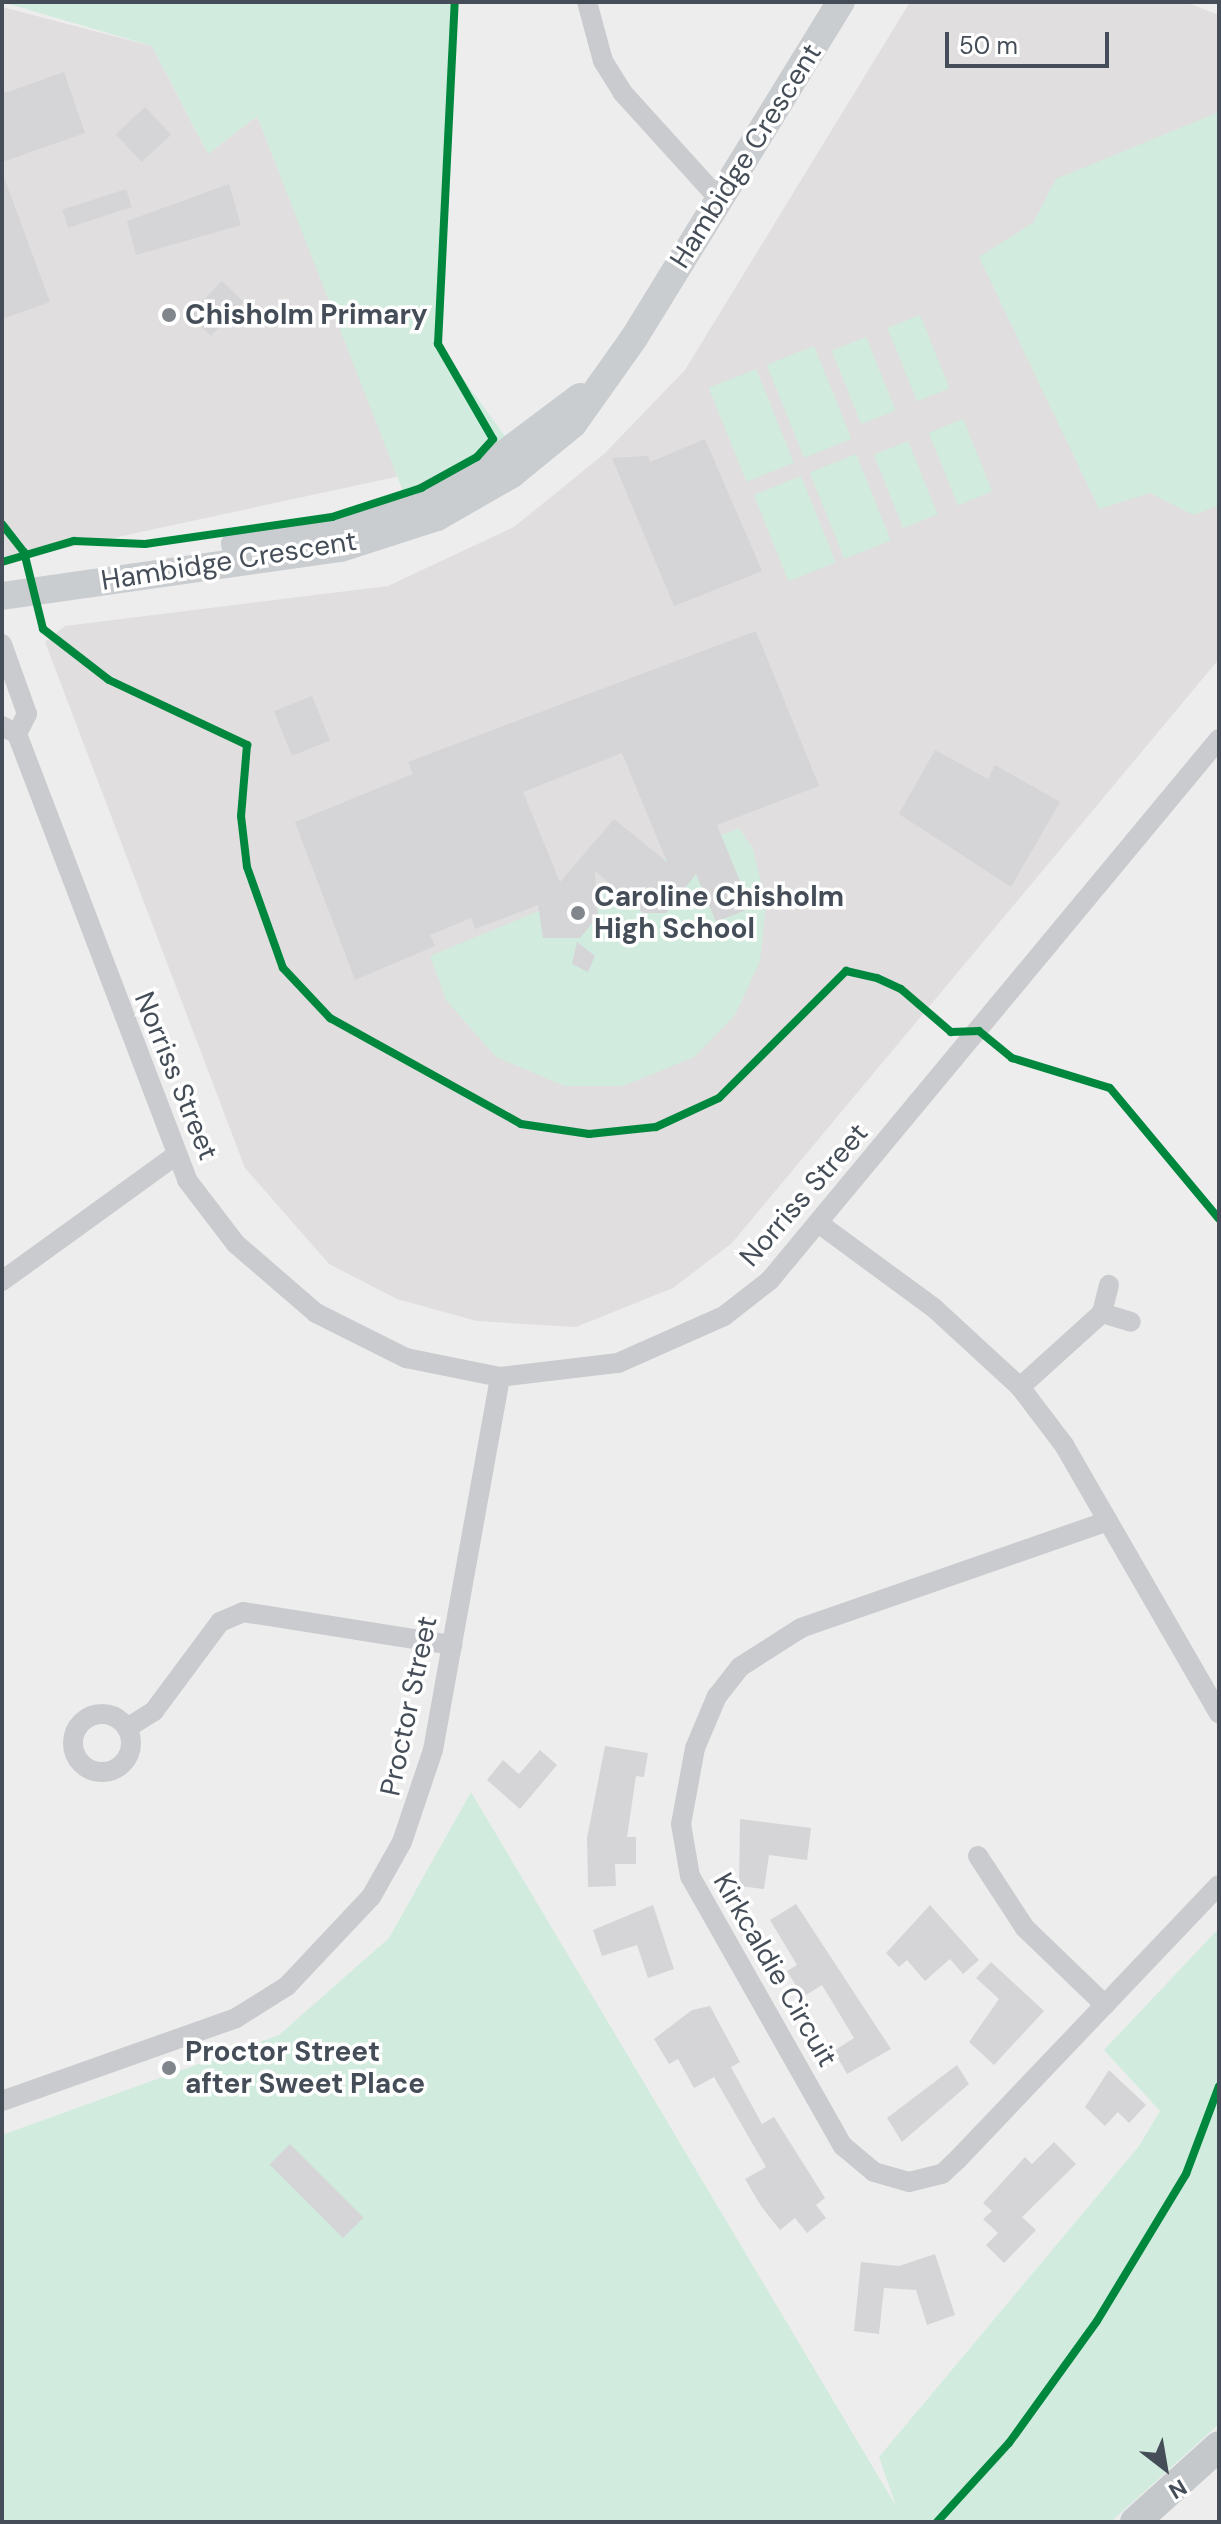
<!DOCTYPE html>
<html>
<head>
<meta charset="utf-8">
<style>
  body { margin:0 }
  #map { position:relative; width:1221px; height:2524px; overflow:hidden; background:#eeeded; font-family:"DM Sans",sans-serif }
  div>[style] { position:absolute }
  .education>* { inset:0; background:#e0dede }
  .green>* { inset:0; background:#d1ecde; transform-origin:0 0 }
  .building>* { inset:0; background:#d5d5d7; transform-origin:0 0 }
  .street>* { height:20px; margin:-10px; padding:0 10px; transform-origin:10px; border-radius:10px; background:#c9cbce }
  .street>.ring { margin:-10px; padding:0; box-sizing:content-box; background:none; border:20px solid #c9cbce; border-radius:50% }
  .secondary>* { height:28px; margin:-14px; padding:0 14px; transform-origin:14px; border-radius:14px; background:#cacdd0 }
  .primary>* { height:30px; margin:-15px; padding:0 15px; transform-origin:15px; border-radius:15px; background:#c4c8cb }
  .cycleway>* { height:8px; margin:-4px; padding:0 4px; transform-origin:4px; border-radius:4px; background:#00873e }
  .dots>* { width:22px; height:22px; translate:-50% -50%; box-sizing:border-box; border:4px solid #fff; border-radius:50% }
  span { translate:-50% -50%; white-space:nowrap; text-align:center; line-height:1.15; -webkit-text-stroke:7px #fff; paint-order:stroke }
  .street-label { font-size:28px; color:#454e58 }
  .poi-label { font-size:28px; color:#454e58; font-weight:700 }
  .left { translate:0 -50%; text-align:left }
  .frame { position:absolute; inset:0; border:4px solid #454e58; pointer-events:none }
  .north { position:absolute; left:1125px; top:2428px; width:80px; height:80px; -webkit-text-stroke:6px #fff; paint-order:stroke; rotate:149deg; font-size:22px; font-weight:700; line-height:32px; text-align:center; color:#454e58 }
  .north::after { content:''; display:block; margin:auto; width:28px; height:36px; background:#454e58; clip-path:polygon(50% 0,100% 100%,50% 72%,0 100%) }
  .scale { position:absolute; left:945px; top:32px; width:164px; height:36px; box-sizing:border-box; border:4px solid #454e58; border-top:0; padding-left:10px; font-size:24px; line-height:28px; white-space:nowrap; color:#454e58; -webkit-text-stroke:6px #fff; paint-order:stroke }
</style>
</head>
<body>
<div id="map">
  <div class="education">
    <div style="clip-path:polygon(910px 2px,1185px 2px,1219px 15px,1219px 659px,732px 1243px,673px 1288px,576px 1327px,477px 1321px,397px 1299px,329px 1264px,245px 1168px,45px 642px,65px 626px,388px 586px,514px 527px,604px 454px,685px 370px)"></div>
    <div style="clip-path:polygon(2px 7px,152px 46px,208px 154px,257px 116px,400px 476px,2px 562px)"></div>
  </div>
  <div class="green">
    <div style="clip-path:polygon(2px 2px,455px 2px,438px 344px,507px 439px,404px 494px,257px 116px,208px 154px,152px 46px)"></div>
    <div style="clip-path:polygon(1219px 112px,1219px 505px,1193px 515px,1150px 493px,1099px 509px,979px 257px,1033px 223px,1056px 179px)"></div>
    <div style="left:920px;top:315px;width:79px;height:35px;rotate:68deg"></div>
    <div style="left:866px;top:337px;width:79px;height:37px;rotate:68deg"></div>
    <div style="left:814px;top:346px;width:100px;height:51px;rotate:68deg"></div>
    <div style="left:756px;top:369px;width:101px;height:51px;rotate:68deg"></div>
    <div style="left:963px;top:419px;width:78px;height:37px;rotate:68deg"></div>
    <div style="left:908px;top:441px;width:79px;height:37px;rotate:68deg"></div>
    <div style="left:856px;top:454px;width:93px;height:50px;rotate:68deg"></div>
    <div style="left:801px;top:476px;width:93px;height:51px;rotate:68deg"></div>
    <div style="clip-path:polygon(739px 828px,753px 849px,766px 905px,760px 961px,735px 1015px,694px 1057px,623px 1086px,565px 1086px,496px 1057px,446px 1000px,430px 956px)"></div>
    <div style="clip-path:polygon(471px 1792px,896px 2506px,879px 2457px,1139px 2146px,1160px 2111px,1104px 2050px,1219px 1928px,1219px 2424px,1111px 2522px,2px 2522px,2px 2135px,279px 2035px,389px 1938px)"></div>
  </div>
  <div class="building">
    <div style="clip-path:polygon(64px 72px,85px 133px,2px 162px,2px 94px)"></div>
    <div style="left:145px;top:107px;width:38px;height:40px;rotate:47deg"></div>
    <div style="clip-path:polygon(5px 180px,50px 302px,2px 319px,2px 181px)"></div>
    <div style="clip-path:polygon(229px 184px,241px 225px,136px 255px,127px 221px)"></div>
    <div style="left:126px;top:189px;width:19px;height:67px;rotate:72deg"></div>
    <div style="left:222px;top:281px;width:30px;height:47px;rotate:44deg"></div>
    <div style="clip-path:polygon(705px 439px,762px 571px,674px 606px,612px 458px,648px 456px,650px 462px)"></div>
    <div style="clip-path:polygon(evenodd,756px 631px,819px 786px,717px 825px,751px 908px,716px 922px,696px 874px,666px 913px,643px 913px,595px 871px,598px 916px,580px 938px,543px 938px,538px 905px,475px 929px,471px 918px,430px 935px,435px 946px,355px 980px,295px 822px,413px 774px,408px 762px,756px 631px,622px 753px,667px 862px,614px 819px,560px 882px,523px 792px,622px 753px)"></div>
    <div style="left:312px;top:696px;width:48px;height:41px;rotate:68deg"></div>
    <div style="clip-path:polygon(935px 750px,988px 779px,995px 765px,1060px 802px,1011px 887px,899px 814px)"></div>
    <div style="clip-path:polygon(577px 942px,595px 956px,588px 972px,572px 964px)"></div>
    <div style="clip-path:polygon(605px 1746px,648px 1753px,644px 1777px,636px 1776px,627px 1837px,636px 1837px,636px 1864px,615px 1864px,616px 1886px,588px 1887px,587px 1838px)"></div>
    <div style="clip-path:polygon(540px 1750px,557px 1765px,520px 1809px,487px 1780px,503px 1760px,519px 1774px)"></div>
    <div style="clip-path:polygon(740px 1819px,811px 1828px,807px 1860px,769px 1855px,764px 1889px,739px 1886px)"></div>
    <div style="clip-path:polygon(796px 1904px,891px 2049px,847px 2074px,834px 2051px,854px 2038px,822px 1985px,803px 1997px,787px 1971px,797px 1965px,770px 1920px)"></div>
    <div style="clip-path:polygon(653px 1905px,674px 1969px,648px 1978px,637px 1945px,602px 1956px,593px 1930px)"></div>
    <div style="clip-path:polygon(930px 1905px,979px 1960px,963px 1974px,950px 1959px,925px 1981px,907px 1960px,899px 1967px,886px 1953px)"></div>
    <div style="clip-path:polygon(991px 1962px,1044px 2011px,994px 2065px,969px 2042px,999px 1999px,976px 1978px)"></div>
    <div style="clip-path:polygon(710px 2006px,740px 2062px,731px 2067px,762px 2124px,774px 2117px,825px 2198px,816px 2205px,826px 2218px,807px 2233px,795px 2218px,780px 2230px,761px 2206px,745px 2179px,766px 2167px,714px 2077px,694px 2088px,678px 2059px,669px 2064px,654px 2039px,692px 2010px)"></div>
    <div style="clip-path:polygon(957px 2065px,969px 2084px,902px 2142px,887px 2118px)"></div>
    <div style="clip-path:polygon(1109px 2070px,1146px 2105px,1129px 2123px,1118px 2112px,1105px 2126px,1085px 2107px)"></div>
    <div style="clip-path:polygon(1054px 2142px,1076px 2164px,1022px 2217px,1036px 2230px,1004px 2263px,986px 2245px,998px 2233px,983px 2219px,992px 2211px,983px 2203px,1025px 2157px,1032px 2164px)"></div>
    <div style="left:290px;top:2144px;width:104px;height:29px;rotate:45deg"></div>
    <div style="clip-path:polygon(935px 2254px,955px 2315px,927px 2325px,916px 2290px,884px 2288px,879px 2334px,854px 2331px,861px 2262px,899px 2266px)"></div>
  </div>
  <div class="street">
    <div style="left:587px;top:2px;width:61px;rotate:74.8deg"></div>
    <div style="left:603px;top:61px;width:36px;rotate:58deg"></div>
    <div style="left:622px;top:92px;width:146px;rotate:47.8deg"></div>
    <div style="left:2px;top:644px;width:74px;rotate:70.3deg"></div>
    <div style="left:27px;top:714px;width:22px;rotate:117deg"></div>
    <div style="left:2px;top:726px;width:17px;rotate:28deg"></div>
    <div style="left:17px;top:734px;width:477px;rotate:69.1deg"></div>
    <div style="left:187px;top:1180px;width:81px;rotate:52.6deg"></div>
    <div style="left:236px;top:1244px;width:106px;rotate:40.8deg"></div>
    <div style="left:316px;top:1313px;width:101px;rotate:26.6deg"></div>
    <div style="left:406px;top:1358px;width:96px;rotate:11.4deg"></div>
    <div style="left:500px;top:1377px;width:119px;rotate:-6.8deg"></div>
    <div style="left:618px;top:1363px;width:116px;rotate:-23.9deg"></div>
    <div style="left:724px;top:1316px;width:58px;rotate:-38deg"></div>
    <div style="left:770px;top:1280px;width:703px;rotate:-50.31deg"></div>
    <div style="left:821px;top:1225px;width:140px;rotate:36.3deg"></div>
    <div style="left:934px;top:1308px;width:117px;rotate:42.6deg"></div>
    <div style="left:1020px;top:1387px;width:73px;rotate:52.8deg"></div>
    <div style="left:1064px;top:1445px;width:310px;rotate:60deg"></div>
    <div style="left:2px;top:1281px;width:211px;rotate:-35.9deg"></div>
    <div style="left:1102px;top:1313px;width:30px;rotate:17deg"></div>
    <div style="left:1020px;top:1387px;width:110px;rotate:-42.1deg"></div>
    <div style="left:1102px;top:1313px;width:29px;rotate:-76deg"></div>
    <div style="left:1108px;top:1521px;width:325px;rotate:160.8deg"></div>
    <div style="left:801px;top:1628px;width:72px;rotate:147.4deg"></div>
    <div style="left:740px;top:1667px;width:37px;rotate:128deg"></div>
    <div style="left:717px;top:1696px;width:56px;rotate:112.9deg"></div>
    <div style="left:695px;top:1748px;width:77px;rotate:100.4deg"></div>
    <div style="left:681px;top:1824px;width:53px;rotate:80.2deg"></div>
    <div style="left:690px;top:1876px;width:310px;rotate:60.5deg"></div>
    <div style="left:843px;top:2146px;width:40px;rotate:40deg"></div>
    <div style="left:874px;top:2172px;width:36px;rotate:16deg"></div>
    <div style="left:909px;top:2182px;width:34px;rotate:-14deg"></div>
    <div style="left:942px;top:2174px;width:22px;rotate:-43deg"></div>
    <div style="left:958px;top:2159px;width:378px;rotate:-46.4deg"></div>
    <div class="ring" style="left:73px;top:1714px;width:38px;height:38px"></div>
    <div style="left:127px;top:1728px;width:32px;rotate:-32deg"></div>
    <div style="left:154px;top:1711px;width:111px;rotate:-53.4deg"></div>
    <div style="left:220px;top:1622px;width:25px;rotate:-23deg"></div>
    <div style="left:243px;top:1612px;width:212px;rotate:9deg"></div>
    <div style="left:978px;top:1856px;width:86px;rotate:56.9deg"></div>
    <div style="left:1025px;top:1928px;width:111px;rotate:43.9deg"></div>
    <div style="left:2px;top:2101px;width:248px;rotate:-19.5deg"></div>
    <div style="left:236px;top:2018px;width:60px;rotate:-32.1deg"></div>
    <div style="left:287px;top:1986px;width:122px;rotate:-46.7deg"></div>
    <div style="left:371px;top:1897px;width:63px;rotate:-60.6deg"></div>
    <div style="left:402px;top:1842px;width:97px;rotate:-71.4deg"></div>
    <div style="left:433px;top:1750px;width:379px;rotate:-79.8deg"></div>
  </div>
  <div class="secondary">
    <div style="left:235px;top:544px;width:99px;rotate:-9.3deg"></div>
    <div style="left:333px;top:528px;width:79px;rotate:-16.8deg"></div>
    <div style="left:409px;top:505px;width:108px;rotate:-28.2deg"></div>
    <div style="left:504px;top:454px;width:95px;rotate:-36.9deg"></div>
    <div style="left:2px;top:596px;width:342px;rotate:-8.1deg"></div>
    <div style="left:341px;top:548px;width:101px;rotate:-17.9deg"></div>
    <div style="left:437px;top:517px;width:86px;rotate:-29.8deg"></div>
    <div style="left:512px;top:474px;width:79px;rotate:-39.3deg"></div>
    <div style="left:573px;top:424px;width:105px;rotate:-54.7deg"></div>
    <div style="left:634px;top:338px;width:395px;rotate:-58.4deg"></div>
  </div>
  <div class="primary">
    <div style="left:1135px;top:2522px;width:113px;rotate:-42.1deg"></div>
  </div>
  <div class="cycleway">
    <div style="left:2px;top:524px;width:36px;rotate:52deg"></div>
    <div style="left:24px;top:552px;width:79px;rotate:76.1deg"></div>
    <div style="left:43px;top:629px;width:83px;rotate:37.7deg"></div>
    <div style="left:109px;top:680px;width:153px;rotate:25.2deg"></div>
    <div style="left:247px;top:745px;width:71px;rotate:94.8deg"></div>
    <div style="left:241px;top:816px;width:51px;rotate:83.3deg"></div>
    <div style="left:247px;top:867px;width:107px;rotate:70.4deg"></div>
    <div style="left:283px;top:968px;width:69px;rotate:46.8deg"></div>
    <div style="left:330px;top:1018px;width:218px;rotate:29deg"></div>
    <div style="left:521px;top:1124px;width:69px;rotate:8.4deg"></div>
    <div style="left:589px;top:1134px;width:67px;rotate:-6deg"></div>
    <div style="left:656px;top:1127px;width:69px;rotate:-24.7deg"></div>
    <div style="left:719px;top:1098px;width:180px;rotate:-45deg"></div>
    <div style="left:846px;top:971px;width:32px;rotate:13deg"></div>
    <div style="left:877px;top:978px;width:26px;rotate:25deg"></div>
    <div style="left:901px;top:989px;width:66px;rotate:40.7deg"></div>
    <div style="left:951px;top:1032px;width:28px;rotate:-2deg"></div>
    <div style="left:979px;top:1031px;width:43px;rotate:39.3deg"></div>
    <div style="left:1012px;top:1058px;width:102px;rotate:17deg"></div>
    <div style="left:1110px;top:1088px;width:170px;rotate:50.2deg"></div>
    <div style="left:2px;top:562px;width:75px;rotate:-16.3deg"></div>
    <div style="left:74px;top:541px;width:71px;rotate:2.4deg"></div>
    <div style="left:145px;top:544px;width:189px;rotate:-8.2deg"></div>
    <div style="left:332px;top:517px;width:94px;rotate:-18deg"></div>
    <div style="left:421px;top:488px;width:64px;rotate:-29deg"></div>
    <div style="left:477px;top:457px;width:24px;rotate:-48deg"></div>
    <div style="left:493px;top:439px;width:110px;rotate:-120.1deg"></div>
    <div style="left:438px;top:344px;width:342px;rotate:-87.2deg"></div>
    <div style="left:937px;top:2522px;width:107px;rotate:-47.7deg"></div>
    <div style="left:1009px;top:2443px;width:150px;rotate:-54.2deg"></div>
    <div style="left:1097px;top:2321px;width:172px;rotate:-58.8deg"></div>
    <div style="left:1186px;top:2174px;width:94px;rotate:-69.4deg"></div>
  </div>
  <div class="dots">
    <div style="left:169px;top:315px;background:#80868c"></div>
    <div style="left:578px;top:913px;background:#80868c"></div>
    <div style="left:169px;top:2068px;background:#80868c"></div>
  </div>
  <div class="street-label">
    <span style="left:746px;top:156px;rotate:-58deg">Hambidge Crescent</span>
    <span style="left:229px;top:561px;rotate:-9deg">Hambidge Crescent</span>
    <span style="left:176px;top:1076px;rotate:68deg">Norriss Street</span>
    <span style="left:804px;top:1195px;rotate:-49deg">Norriss Street</span>
    <span style="left:409px;top:1706px;rotate:-78deg">Proctor Street</span>
    <span style="left:775px;top:1970px;rotate:60deg">Kirkcaldie Circuit</span>
  </div>
  <div class="poi-label">
    <span class="left" style="left:185px;top:315px">Chisholm Primary</span>
    <span class="left" style="left:594px;top:913px">Caroline Chisholm<br>High School</span>
    <span class="left" style="left:185px;top:2068px">Proctor Street<br>after Sweet Place</span>
  </div>
  <div class="frame"></div>
  <div class="north">N</div>
  <div class="scale">50 m</div>
</div>
</body>
</html>
